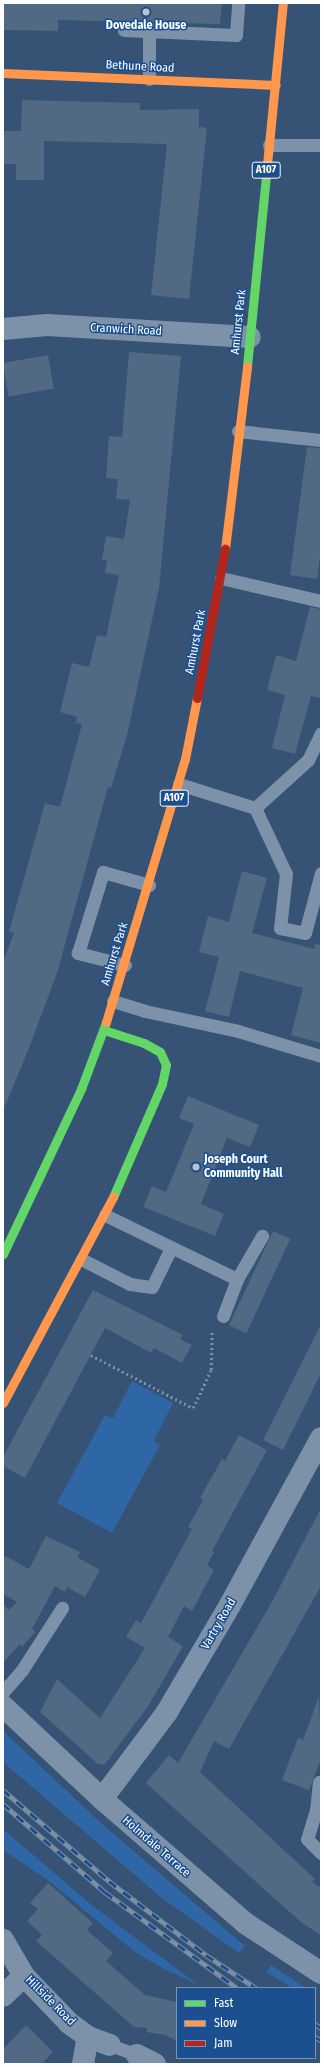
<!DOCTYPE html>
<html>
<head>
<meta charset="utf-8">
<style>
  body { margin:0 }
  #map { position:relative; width:324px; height:2067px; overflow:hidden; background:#365274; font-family:"Fira Sans Condensed",sans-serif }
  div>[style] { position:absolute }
  .green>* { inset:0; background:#2f66a5 }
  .building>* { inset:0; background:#526984; transform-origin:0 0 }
  .path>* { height:2.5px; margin-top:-1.25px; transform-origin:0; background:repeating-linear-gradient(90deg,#7d92a8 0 2px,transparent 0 5px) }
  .lane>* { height:13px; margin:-6.5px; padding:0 6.5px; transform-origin:6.5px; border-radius:6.5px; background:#7d92a8 }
  .street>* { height:22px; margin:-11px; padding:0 11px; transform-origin:11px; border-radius:11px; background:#7d92a8 }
  .fast>* { height:9px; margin:-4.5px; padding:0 4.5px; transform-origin:4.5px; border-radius:4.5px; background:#63d668 }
  .slow>* { height:9px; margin:-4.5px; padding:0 4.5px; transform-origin:4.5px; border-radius:4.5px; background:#ff974d }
  .jam>* { height:9px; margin:-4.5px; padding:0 4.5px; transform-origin:4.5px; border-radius:4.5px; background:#b3261e }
  .rail>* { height:4.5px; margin-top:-2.25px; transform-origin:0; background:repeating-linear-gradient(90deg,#1b4f8f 0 9px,#7e92a7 0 18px); box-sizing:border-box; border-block:1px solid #7e92a7 }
  .dots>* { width:11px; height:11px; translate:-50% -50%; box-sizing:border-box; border:2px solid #1b4f8f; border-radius:50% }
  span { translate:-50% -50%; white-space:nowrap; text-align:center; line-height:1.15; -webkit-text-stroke:3px #1b4f8f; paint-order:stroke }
  .shield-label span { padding:1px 3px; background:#1b4f8f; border:1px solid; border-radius:3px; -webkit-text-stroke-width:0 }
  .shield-label { font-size:11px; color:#fff; font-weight:700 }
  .poi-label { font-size:12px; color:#fff; font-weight:700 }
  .left { translate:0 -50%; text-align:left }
  .street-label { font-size:12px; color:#fff }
  .frame { position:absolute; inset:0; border:4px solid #fff; pointer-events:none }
  .legend { position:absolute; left:176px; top:1987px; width:140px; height:72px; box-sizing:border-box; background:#1b4f8f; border:1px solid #7695bc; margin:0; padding:5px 7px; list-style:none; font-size:12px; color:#fff }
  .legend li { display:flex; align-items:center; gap:8px; height:20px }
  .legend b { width:20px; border:1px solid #7695bc }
</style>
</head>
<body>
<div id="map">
  <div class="green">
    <div style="clip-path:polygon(132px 1381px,173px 1403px,154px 1441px,160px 1445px,112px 1533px,57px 1503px,105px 1415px,113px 1418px)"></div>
    <div style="clip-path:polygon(3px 1731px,102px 1824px,245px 1946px,239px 1953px,163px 1899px,3px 1762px)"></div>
    <div style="clip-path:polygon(3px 1829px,93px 1906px,200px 1986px,164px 1969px,135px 1952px,49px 1881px,3px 1850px)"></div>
    <div style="clip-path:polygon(271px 1965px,306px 1988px,293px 1988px,266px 1972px)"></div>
  </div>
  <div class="building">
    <div style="clip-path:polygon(3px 3px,222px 3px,220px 24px,58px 20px,58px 31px,3px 30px)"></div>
    <div style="clip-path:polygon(22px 100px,140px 103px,140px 110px,199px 109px,199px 127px,207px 128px,189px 299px,151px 295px,167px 144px,44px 141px,44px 180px,16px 180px,16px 164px,3px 164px,3px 131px,21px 131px)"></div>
    <div style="clip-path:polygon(129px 352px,181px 356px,159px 588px,127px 735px,111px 788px,108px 787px,58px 970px,31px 1043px,3px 1111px,3px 962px,14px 933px,9px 932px,45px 803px,60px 807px,82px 724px,76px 723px,77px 717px,60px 712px,72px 663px,89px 667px,97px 635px,106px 637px,119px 575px,105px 573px,107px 560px,102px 560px,106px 536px,124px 539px,130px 500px,116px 499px,118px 479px,106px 478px,109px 436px,122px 437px)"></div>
    <div style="left:48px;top:355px;width:34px;height:46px;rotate:80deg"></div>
    <div style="clip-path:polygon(307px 447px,321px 448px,321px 549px,317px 579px,290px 575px)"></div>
    <div style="clip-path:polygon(310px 607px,321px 609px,321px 698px,311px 696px,295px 754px,272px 748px,285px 695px,267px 690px,276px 655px,296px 661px)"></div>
    <div style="clip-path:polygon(242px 871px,267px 878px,252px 933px,314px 949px,315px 944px,321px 945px,321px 1043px,291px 1035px,303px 988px,240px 971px,229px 1017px,205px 1011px,219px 957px,199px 952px,208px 916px,229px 922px)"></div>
    <div style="clip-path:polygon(188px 1096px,259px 1125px,250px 1147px,227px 1138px,201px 1204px,224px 1214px,215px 1236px,143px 1207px,152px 1186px,166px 1192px,194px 1124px,179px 1118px)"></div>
    <div style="left:273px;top:1231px;width:19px;height:104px;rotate:25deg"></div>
    <div style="clip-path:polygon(93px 1290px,183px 1335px,180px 1339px,192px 1345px,182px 1363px,154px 1348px,151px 1353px,105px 1328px,25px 1478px,3px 1466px,3px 1457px)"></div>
    <div style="clip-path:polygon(321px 1324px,321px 1373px,283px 1450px,263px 1440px)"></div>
    <div style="clip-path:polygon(239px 1435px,267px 1450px,212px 1551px,214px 1552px,207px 1565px,214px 1570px,192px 1611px,184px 1606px,168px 1637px,183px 1646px,149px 1705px,105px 1764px,98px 1764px,40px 1712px,57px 1679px,100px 1718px,145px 1648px,126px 1637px,136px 1620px,141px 1623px,192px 1529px,188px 1527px,203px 1500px,200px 1498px,222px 1459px,225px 1461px)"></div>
    <div style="clip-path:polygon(321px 1508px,321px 1586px,229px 1749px,214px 1741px,200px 1772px,315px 1879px,312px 1882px,321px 1888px,321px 1935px,302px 1923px,146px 1783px,169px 1755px,178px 1763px,273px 1600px)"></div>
    <div style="clip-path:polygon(46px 1536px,80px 1552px,77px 1557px,100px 1570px,85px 1597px,67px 1587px,65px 1592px,55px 1586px,32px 1629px,35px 1632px,22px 1647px,20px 1644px,3px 1663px,3px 1604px,9px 1610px,17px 1602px,3px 1594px,3px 1555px,29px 1569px)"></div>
    <div style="clip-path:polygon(319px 1696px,321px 1759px,309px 1790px,282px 1780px,298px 1738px,303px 1740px)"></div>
    <div style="clip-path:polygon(48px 1883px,93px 1923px,87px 1930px,113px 1953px,106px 1961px,145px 1995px,177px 2002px,177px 2041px,165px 2035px,147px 2032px,147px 2028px,134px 2027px,36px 1941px,42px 1935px,27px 1921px,38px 1909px,30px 1903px)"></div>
    <div style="clip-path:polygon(26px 2025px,53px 2052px,42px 2064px,3px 2064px,3px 2049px)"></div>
  </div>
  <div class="path">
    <div style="left:91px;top:1355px;width:115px;rotate:27.5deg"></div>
    <div style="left:193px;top:1408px;width:42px;rotate:-64.7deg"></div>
    <div style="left:211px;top:1370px;width:40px;rotate:-88.6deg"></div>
  </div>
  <div class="lane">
    <div style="left:124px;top:30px;width:112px;rotate:2.6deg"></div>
    <div style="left:236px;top:35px;width:32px;rotate:-86deg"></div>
    <div style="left:149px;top:31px;width:48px;rotate:90deg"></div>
    <div style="left:269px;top:145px;width:52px"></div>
    <div style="left:238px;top:431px;width:83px;rotate:6.2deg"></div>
    <div style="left:221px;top:578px;width:103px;rotate:13deg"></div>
    <div style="left:179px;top:784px;width:80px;rotate:17.5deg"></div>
    <div style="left:255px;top:808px;width:73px;rotate:64.8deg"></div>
    <div style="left:286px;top:874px;width:54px;rotate:96.3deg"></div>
    <div style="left:280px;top:928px;width:25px;rotate:11deg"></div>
    <div style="left:305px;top:933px;width:62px;rotate:-75.1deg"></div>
    <div style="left:255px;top:808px;width:72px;rotate:-42.2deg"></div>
    <div style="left:308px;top:760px;width:30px;rotate:-64deg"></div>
    <div style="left:125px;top:965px;width:49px;rotate:-165.7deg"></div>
    <div style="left:78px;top:953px;width:85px;rotate:-72.8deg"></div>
    <div style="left:103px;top:872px;width:48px;rotate:15.8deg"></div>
    <div style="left:113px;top:1001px;width:34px;rotate:17deg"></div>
    <div style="left:145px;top:1011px;width:95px;rotate:12.1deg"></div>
    <div style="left:238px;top:1031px;width:87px;rotate:16.8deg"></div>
    <div style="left:105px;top:1215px;width:147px;rotate:25.9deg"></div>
    <div style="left:237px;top:1279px;width:50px;rotate:-59.8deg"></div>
    <div style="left:83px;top:1260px;width:53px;rotate:27.1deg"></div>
    <div style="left:130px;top:1284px;width:22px;rotate:8deg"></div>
    <div style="left:152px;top:1287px;width:43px;rotate:-64deg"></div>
    <div style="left:223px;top:1316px;width:40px;rotate:-69deg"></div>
    <div style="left:3px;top:1692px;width:29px;rotate:-49deg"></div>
    <div style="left:22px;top:1670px;width:74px;rotate:-57.2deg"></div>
    <div style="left:319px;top:1782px;width:28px;rotate:96deg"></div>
    <div style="left:316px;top:1810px;width:30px;rotate:107deg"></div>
    <div style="left:307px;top:1839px;width:20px;rotate:45deg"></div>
    <div style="left:110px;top:2045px;width:29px;rotate:20deg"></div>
  </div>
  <div class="street">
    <div style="left:3px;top:329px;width:44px;rotate:-5.2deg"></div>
    <div style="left:47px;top:325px;width:203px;rotate:3.4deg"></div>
    <div style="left:3px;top:1706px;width:136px;rotate:43.2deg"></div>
    <div style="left:102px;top:1799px;width:189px;rotate:40.9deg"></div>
    <div style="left:245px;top:1923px;width:91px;rotate:33.3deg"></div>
    <div style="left:102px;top:1799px;width:109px;rotate:-53.2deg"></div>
    <div style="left:167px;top:1712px;width:124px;rotate:-59.5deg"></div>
    <div style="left:230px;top:1605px;width:190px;rotate:-61.4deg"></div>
    <div style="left:3px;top:1940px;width:42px;rotate:59.7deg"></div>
    <div style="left:24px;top:1976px;width:65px;rotate:46.2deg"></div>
    <div style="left:69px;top:2023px;width:24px;rotate:36deg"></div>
    <div style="left:88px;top:2037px;width:23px;rotate:20deg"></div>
    <div style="left:3px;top:1996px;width:29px;rotate:-44deg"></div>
    <div style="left:137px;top:2055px;width:20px;rotate:27deg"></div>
    <div style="left:83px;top:2064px;width:27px;rotate:-80deg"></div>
  </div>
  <div class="fast">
    <div style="left:247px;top:366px;width:192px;rotate:-84.3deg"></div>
    <div style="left:104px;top:1030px;width:42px;rotate:18deg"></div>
    <div style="left:144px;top:1043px;width:18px;rotate:29deg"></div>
    <div style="left:160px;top:1052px;width:14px;rotate:65deg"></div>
    <div style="left:166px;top:1065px;width:19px;rotate:102deg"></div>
    <div style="left:162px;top:1084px;width:123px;rotate:113.4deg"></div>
    <div style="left:3px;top:1254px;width:183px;rotate:-64.7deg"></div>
    <div style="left:81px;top:1089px;width:72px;rotate:-69.5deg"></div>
  </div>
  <div class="slow">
    <div style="left:3px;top:73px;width:273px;rotate:2.5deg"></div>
    <div style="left:266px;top:175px;width:173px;rotate:-84.4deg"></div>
    <div style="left:225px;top:549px;width:184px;rotate:-83.1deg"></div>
    <div style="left:106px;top:1022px;width:275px;rotate:-73.3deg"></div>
    <div style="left:185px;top:759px;width:62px;rotate:-78.9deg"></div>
    <div style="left:3px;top:1403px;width:234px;rotate:-61.9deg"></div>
  </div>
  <div class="jam">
    <div style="left:197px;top:698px;width:152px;rotate:-79.4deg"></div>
  </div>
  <div class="rail">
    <div style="left:3px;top:1790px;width:140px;rotate:40.6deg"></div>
    <div style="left:109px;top:1881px;width:122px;rotate:37.3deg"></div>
    <div style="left:206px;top:1955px;width:60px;rotate:33.4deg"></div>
    <div style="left:3px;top:1804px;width:135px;rotate:40.8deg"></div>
    <div style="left:105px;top:1892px;width:163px;rotate:36deg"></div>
    <div style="left:315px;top:2024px;width:7px;rotate:34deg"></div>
    <div style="left:315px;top:2037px;width:7px;rotate:27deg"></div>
  </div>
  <div class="dots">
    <div style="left:146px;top:12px;background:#b9c2ce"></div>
    <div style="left:196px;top:1167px;background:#b9c2ce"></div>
  </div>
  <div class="shield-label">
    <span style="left:266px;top:170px">A107</span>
    <span style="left:174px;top:798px">A107</span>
  </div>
  <div class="poi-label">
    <span style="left:146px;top:26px">Dovedale House</span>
    <span class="left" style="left:204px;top:1167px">Joseph Court<br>Community Hall</span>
  </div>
  <div class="street-label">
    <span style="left:140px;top:67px;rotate:3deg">Bethune Road</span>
    <span style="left:239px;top:322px;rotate:-84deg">Amhurst Park</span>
    <span style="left:126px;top:330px;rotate:3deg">Cranwich Road</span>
    <span style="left:196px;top:642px;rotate:-79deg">Amhurst Park</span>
    <span style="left:115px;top:954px;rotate:-73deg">Amhurst Park</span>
    <span style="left:219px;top:1624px;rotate:-60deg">Vartry Road</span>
    <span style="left:156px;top:1847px;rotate:41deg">Holmdale Terrace</span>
    <span style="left:50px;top:2001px;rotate:45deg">Hillside Road</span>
  </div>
  <div class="frame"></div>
  <ul class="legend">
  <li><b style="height:5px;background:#63d668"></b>Fast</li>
  <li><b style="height:5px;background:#ff974d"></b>Slow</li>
  <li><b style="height:5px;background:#b3261e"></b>Jam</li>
  </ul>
</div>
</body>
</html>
